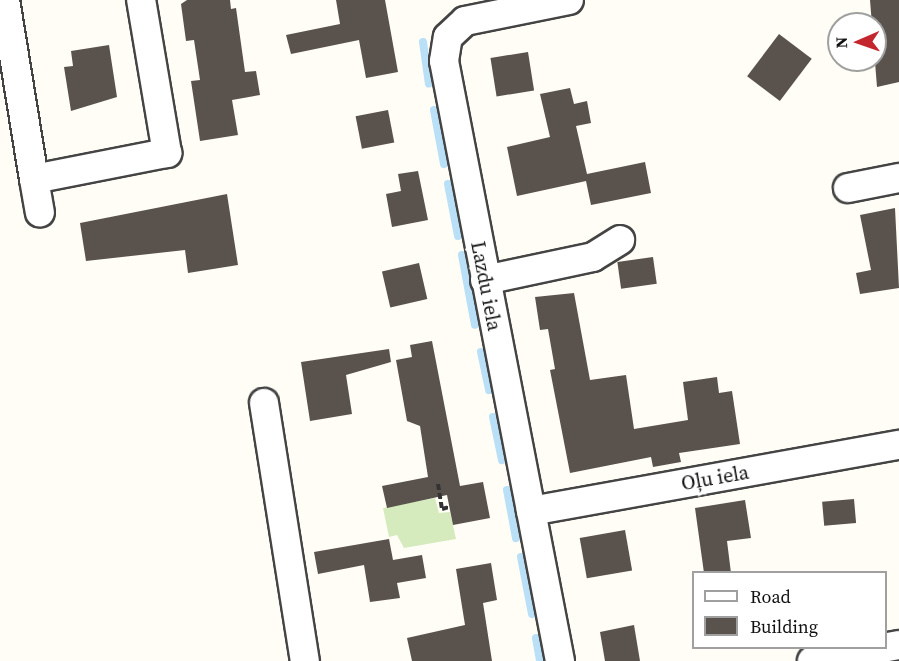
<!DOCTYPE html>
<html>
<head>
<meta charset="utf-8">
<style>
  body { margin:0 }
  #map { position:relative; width:899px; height:661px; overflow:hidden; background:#fffdf5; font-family:"Source Serif 4",serif }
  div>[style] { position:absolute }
  .green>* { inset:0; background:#d5ebbd }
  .stream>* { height:8px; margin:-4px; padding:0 4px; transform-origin:4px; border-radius:4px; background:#b9e0f7 }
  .building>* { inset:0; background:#5a524d; transform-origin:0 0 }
  .path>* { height:4px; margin-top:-2px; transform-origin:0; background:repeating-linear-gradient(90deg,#333 0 6px,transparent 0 9px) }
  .roads { filter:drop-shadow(2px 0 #444) drop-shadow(-2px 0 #444) drop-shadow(0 2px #444) drop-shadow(0 -2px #444) }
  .minor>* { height:28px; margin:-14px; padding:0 14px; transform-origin:14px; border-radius:14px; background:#fff }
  span { translate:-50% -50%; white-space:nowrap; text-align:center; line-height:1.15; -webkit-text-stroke:6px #fff; paint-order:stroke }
  .street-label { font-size:20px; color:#111 }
  .legend { position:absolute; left:692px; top:571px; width:195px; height:78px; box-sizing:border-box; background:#fff; border:2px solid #a0a0a0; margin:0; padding:8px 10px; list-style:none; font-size:18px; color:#111 }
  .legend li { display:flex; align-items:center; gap:12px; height:30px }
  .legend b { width:30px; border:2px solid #a0a0a0 }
  .north { position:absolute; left:827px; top:12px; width:60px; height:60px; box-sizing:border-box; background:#fff; border:2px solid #a0a0a0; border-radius:50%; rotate:268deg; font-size:16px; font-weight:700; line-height:24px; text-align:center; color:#111 }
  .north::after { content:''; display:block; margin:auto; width:21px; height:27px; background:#c4262e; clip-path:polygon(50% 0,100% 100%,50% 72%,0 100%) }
</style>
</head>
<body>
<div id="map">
  <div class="green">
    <div style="clip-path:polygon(435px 498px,439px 513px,450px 512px,456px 539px,404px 548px,397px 535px,389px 537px,383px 508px)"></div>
  </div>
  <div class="stream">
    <div style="left:423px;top:42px;width:42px;rotate:81.9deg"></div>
    <div style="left:434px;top:110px;width:55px;rotate:79.5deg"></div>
    <div style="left:448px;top:184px;width:53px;rotate:79.1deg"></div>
    <div style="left:462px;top:255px;width:71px;rotate:79.5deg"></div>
    <div style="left:481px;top:352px;width:39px;rotate:78deg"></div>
    <div style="left:493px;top:417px;width:44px;rotate:78.2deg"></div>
    <div style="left:507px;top:490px;width:49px;rotate:79.4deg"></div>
    <div style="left:521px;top:557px;width:58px;rotate:79.1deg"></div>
    <div style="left:536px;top:638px;width:23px;rotate:80deg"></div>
  </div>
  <div class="building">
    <div style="clip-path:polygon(187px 0,230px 0,231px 9px,236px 8px,245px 72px,256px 71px,260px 95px,232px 100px,238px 135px,200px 141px,191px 81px,200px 80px,194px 40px,186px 41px,181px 4px)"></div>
    <div style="clip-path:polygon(336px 0,385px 0,398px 72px,366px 78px,359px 40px,291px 54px,286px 35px,340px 24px)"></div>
    <div style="clip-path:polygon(870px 0,899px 0,899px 82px,877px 87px)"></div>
    <div style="left:779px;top:34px;width:41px;height:53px;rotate:37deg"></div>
    <div style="clip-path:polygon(109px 45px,117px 97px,71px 111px,64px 67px,73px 66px,71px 51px)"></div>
    <div style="left:528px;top:52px;width:39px;height:38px;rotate:81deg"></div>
    <div style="clip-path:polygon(570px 88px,574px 104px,587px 101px,591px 123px,576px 126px,587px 174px,645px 162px,651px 193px,591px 205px,586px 181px,517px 196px,507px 147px,550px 137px,540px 94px)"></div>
    <div style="left:388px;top:110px;width:33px;height:33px;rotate:79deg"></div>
    <div style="clip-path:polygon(418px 171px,428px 220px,392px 227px,386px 194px,401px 191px,398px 174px)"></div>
    <div style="clip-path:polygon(227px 194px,238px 265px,188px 273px,185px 250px,86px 261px,80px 223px)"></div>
    <div style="clip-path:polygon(895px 208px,899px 288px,860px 294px,856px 273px,871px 270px,860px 215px)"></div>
    <div style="left:653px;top:257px;width:27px;height:36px;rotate:82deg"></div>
    <div style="left:419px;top:263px;width:37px;height:38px;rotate:77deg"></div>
    <div style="clip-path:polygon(574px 293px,590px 380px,626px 375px,634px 429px,688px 420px,683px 382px,717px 377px,719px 393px,732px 391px,740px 444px,679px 453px,681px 462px,653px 467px,651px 457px,570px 473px,550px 370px,555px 369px,548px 329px,540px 330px,535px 297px)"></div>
    <div style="clip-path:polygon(432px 341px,460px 486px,483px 482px,490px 518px,453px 525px,447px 495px,387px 508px,382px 486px,428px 477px,420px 426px,407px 421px,396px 360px,412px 357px,410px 345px)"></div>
    <div style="clip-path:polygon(389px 349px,391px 362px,346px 375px,352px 414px,310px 421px,301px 362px)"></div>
    <div style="left:854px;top:499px;width:24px;height:32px;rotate:85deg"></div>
    <div style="clip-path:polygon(745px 500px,751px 538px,727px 541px,731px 573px,704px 573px,695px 508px)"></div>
    <div style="left:625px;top:530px;width:41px;height:46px;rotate:80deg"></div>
    <div style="clip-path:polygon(389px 539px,393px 560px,422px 555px,426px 578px,397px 583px,400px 598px,370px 602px,364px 565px,318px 574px,314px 552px)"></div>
    <div style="clip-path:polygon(491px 563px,497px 600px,483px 603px,492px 661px,412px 661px,407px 638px,465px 625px,456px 569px)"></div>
    <div style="clip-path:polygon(634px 625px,640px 661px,605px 661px,600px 632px)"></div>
  </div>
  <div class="path">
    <div style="left:438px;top:484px;width:25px;rotate:81deg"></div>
    <div style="left:442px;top:509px;width:7px;rotate:-16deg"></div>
  </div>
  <div class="roads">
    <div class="minor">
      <div style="left:5px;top:0;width:181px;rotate:80.8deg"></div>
      <div style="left:34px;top:179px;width:136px;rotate:-11.1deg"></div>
      <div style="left:167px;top:153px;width:155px;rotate:-99.6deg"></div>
      <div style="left:34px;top:179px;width:34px;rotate:80deg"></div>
      <div style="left:848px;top:188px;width:52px;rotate:-11.1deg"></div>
      <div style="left:485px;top:280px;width:110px;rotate:-12deg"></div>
      <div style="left:593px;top:257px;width:32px;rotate:-32deg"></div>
      <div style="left:264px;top:403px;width:261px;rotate:81deg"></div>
      <div style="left:531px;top:511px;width:374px;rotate:-10.2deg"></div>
      <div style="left:560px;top:661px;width:611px;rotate:-100.94deg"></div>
      <div style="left:444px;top:61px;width:24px;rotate:-81deg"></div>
      <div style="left:448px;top:37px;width:23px;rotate:-43deg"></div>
      <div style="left:465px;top:21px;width:106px;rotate:-11.4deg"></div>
      <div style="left:812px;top:661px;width:88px;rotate:-10.4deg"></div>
    </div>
  </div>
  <div class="street-label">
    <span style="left:486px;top:286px;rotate:79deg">Lazdu iela</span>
    <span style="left:715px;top:478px;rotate:-10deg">Oļu iela</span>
  </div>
  <ul class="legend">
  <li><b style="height:8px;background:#fff"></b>Road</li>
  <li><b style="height:16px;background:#5a524d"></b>Building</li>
  </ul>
  <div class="north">N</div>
</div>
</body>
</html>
